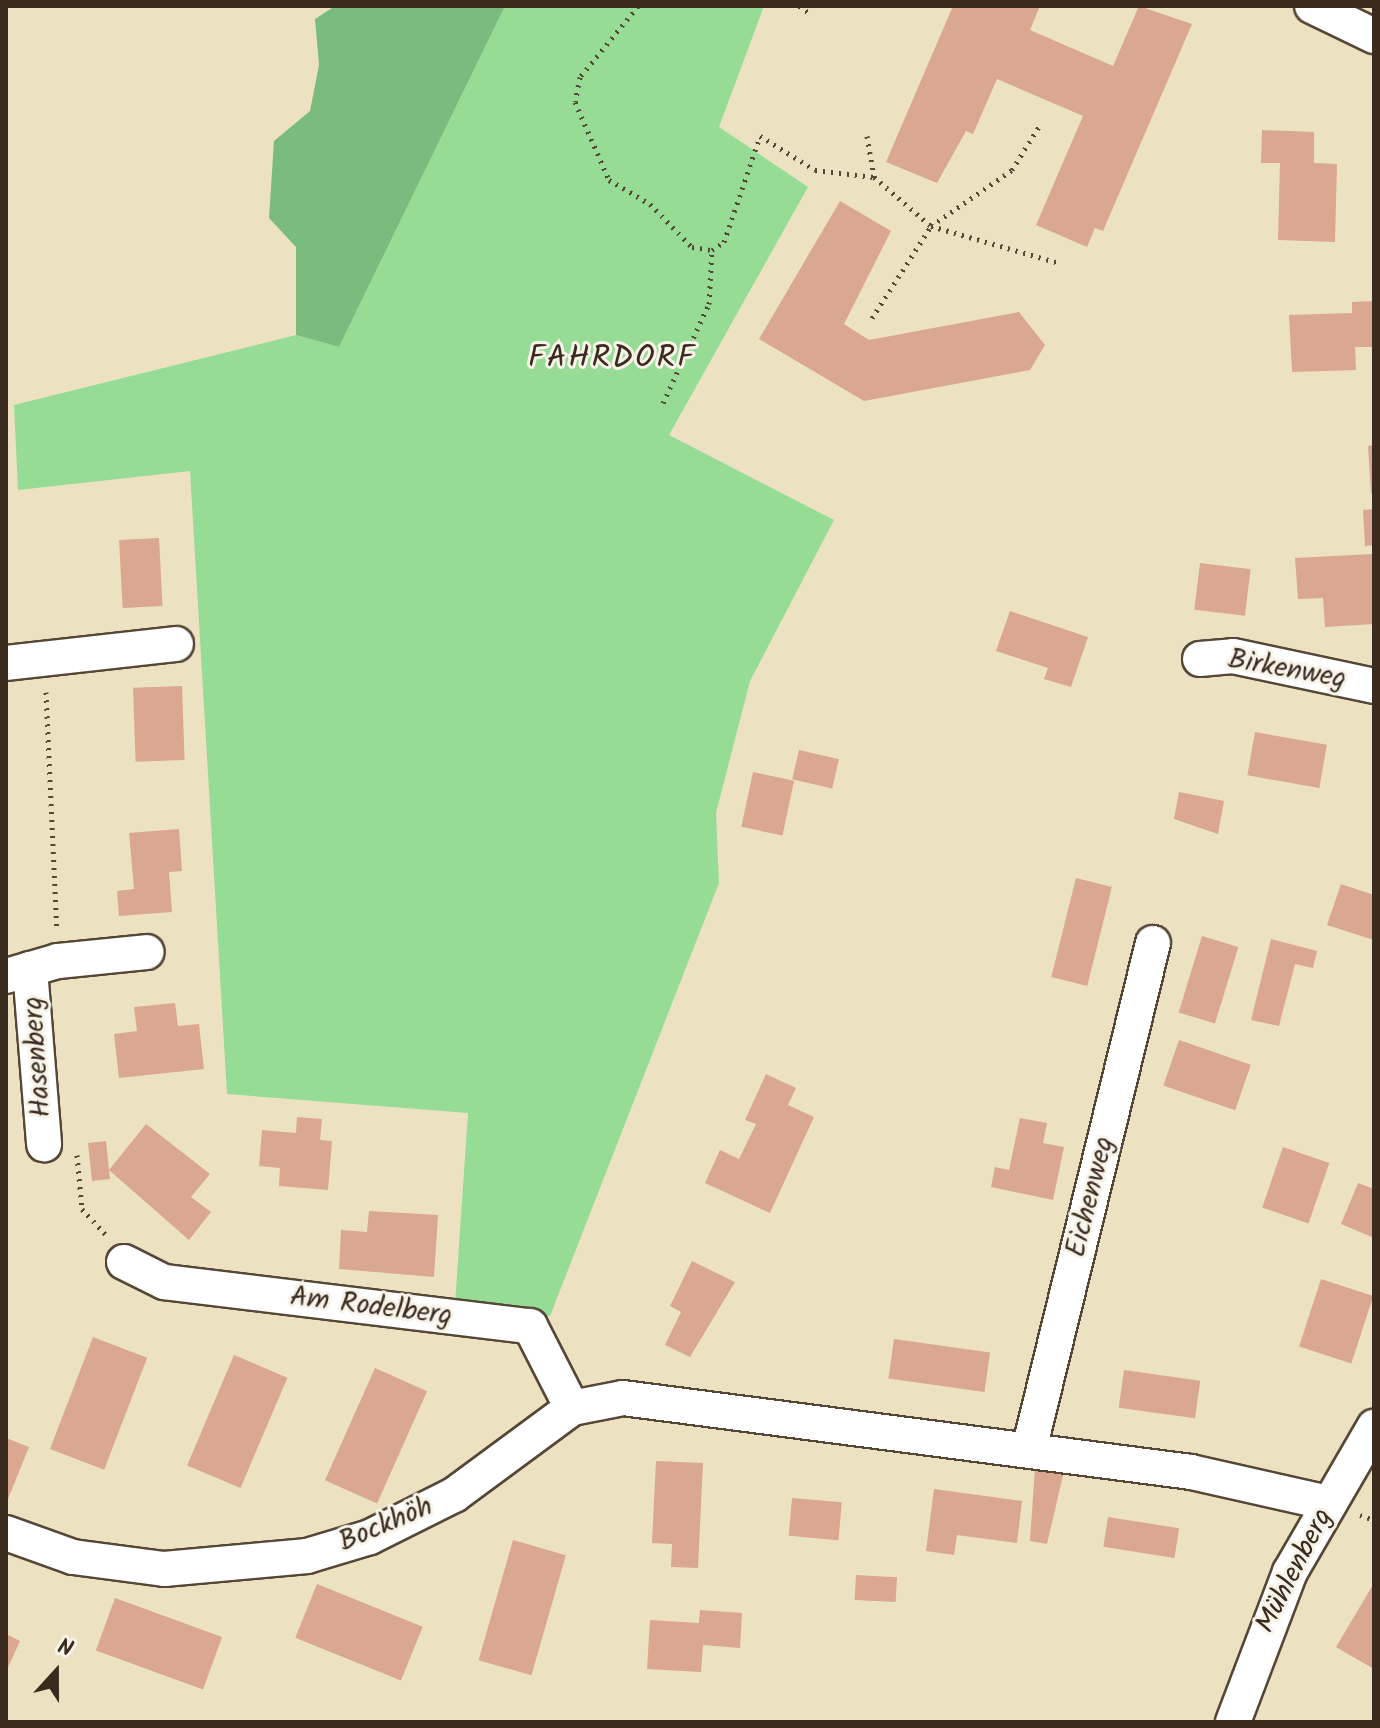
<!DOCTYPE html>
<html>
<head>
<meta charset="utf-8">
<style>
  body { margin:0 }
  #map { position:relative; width:1380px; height:1728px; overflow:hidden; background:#ece2c1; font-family:Kalam,sans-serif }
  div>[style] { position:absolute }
  .green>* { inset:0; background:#97dc95 }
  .forest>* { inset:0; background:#79bc7e }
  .building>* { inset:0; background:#daa790; transform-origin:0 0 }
  .path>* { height:5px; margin-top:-2.5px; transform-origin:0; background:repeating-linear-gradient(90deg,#564636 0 2px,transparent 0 8px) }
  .roads { filter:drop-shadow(2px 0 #564636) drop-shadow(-2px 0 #564636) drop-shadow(0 2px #564636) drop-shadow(0 -2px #564636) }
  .minor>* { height:34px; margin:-17px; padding:0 17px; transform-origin:17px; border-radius:17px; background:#fff }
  span { translate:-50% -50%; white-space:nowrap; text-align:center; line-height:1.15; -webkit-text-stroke:6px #f7f3e8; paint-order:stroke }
  .street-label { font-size:28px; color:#3b2a1e }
  .quarter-label { font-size:32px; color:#3b2a1e; letter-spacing:2px }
  .frame { position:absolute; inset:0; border:8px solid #3b2a1e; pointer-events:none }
  .north { position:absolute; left:16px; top:1632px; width:80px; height:80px; -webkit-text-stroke:6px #f7f3e8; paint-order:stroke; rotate:21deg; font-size:22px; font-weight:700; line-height:32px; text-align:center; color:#3b2a1e }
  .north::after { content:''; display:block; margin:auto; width:28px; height:36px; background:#3b2a1e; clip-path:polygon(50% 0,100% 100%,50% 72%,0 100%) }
</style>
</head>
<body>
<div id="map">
  <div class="green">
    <div style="clip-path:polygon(505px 6px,764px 6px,719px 127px,808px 187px,669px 435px,834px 520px,750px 681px,716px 813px,719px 883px,550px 1316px,455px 1304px,468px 1113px,227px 1094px,190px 471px,18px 490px,14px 405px,296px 335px,339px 347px)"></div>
  </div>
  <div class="forest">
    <div style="clip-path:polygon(335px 6px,505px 6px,339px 347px,296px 335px,296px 247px,269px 218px,274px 141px,310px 111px,319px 65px,315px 19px)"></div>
  </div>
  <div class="building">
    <div style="clip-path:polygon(953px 6px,1040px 6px,1030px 30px,1113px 66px,1139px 6px,1192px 24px,1103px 231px,1095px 228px,1087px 247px,1036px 225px,1083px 116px,997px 79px,973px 134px,966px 131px,937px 183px,886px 162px)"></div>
    <div style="clip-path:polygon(1262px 130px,1314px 132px,1314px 163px,1337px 164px,1335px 242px,1278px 240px,1280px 163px,1261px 163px)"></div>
    <div style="clip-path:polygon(840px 201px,891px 231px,844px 324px,869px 340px,1019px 312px,1045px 345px,1030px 370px,864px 401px,759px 339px)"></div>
    <div style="clip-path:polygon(1374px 301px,1374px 347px,1355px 347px,1356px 370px,1292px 372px,1289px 315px,1352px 313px,1352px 302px)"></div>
    <div style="clip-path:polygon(1374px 445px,1374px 493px,1371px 493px,1368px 446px)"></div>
    <div style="clip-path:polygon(1374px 509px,1374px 545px,1365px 546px,1363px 510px)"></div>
    <div style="left:159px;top:538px;width:68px;height:40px;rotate:87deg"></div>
    <div style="clip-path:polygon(1372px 554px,1374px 624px,1325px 627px,1323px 598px,1298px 599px,1295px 558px)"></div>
    <div style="left:1200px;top:563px;width:51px;height:47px;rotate:7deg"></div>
    <div style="clip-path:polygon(1010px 611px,1088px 637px,1071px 687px,1044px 679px,1048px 668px,996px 651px)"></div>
    <div style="left:182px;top:686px;width:74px;height:49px;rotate:88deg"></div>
    <div style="left:1255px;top:732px;width:73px;height:44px;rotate:10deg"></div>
    <div style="left:799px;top:750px;width:41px;height:30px;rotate:13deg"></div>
    <div style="left:753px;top:772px;width:42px;height:56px;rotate:12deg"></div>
    <div style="clip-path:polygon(1179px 792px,1224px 801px,1218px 834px,1174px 819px)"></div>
    <div style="clip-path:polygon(179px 829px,182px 871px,169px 872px,172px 912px,119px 916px,117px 891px,134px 889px,129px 833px)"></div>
    <div style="left:1076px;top:878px;width:37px;height:102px;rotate:14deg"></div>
    <div style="clip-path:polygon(1341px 884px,1374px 895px,1374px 940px,1327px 925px)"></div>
    <div style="left:1202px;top:936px;width:38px;height:80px;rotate:17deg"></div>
    <div style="clip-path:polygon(1271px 939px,1317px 951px,1313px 968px,1295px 964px,1279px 1026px,1251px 1020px)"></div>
    <div style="clip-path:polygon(175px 1003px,178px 1026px,199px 1024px,204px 1069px,119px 1078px,114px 1034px,137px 1031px,134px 1007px)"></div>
    <div style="left:1179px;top:1040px;width:76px;height:48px;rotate:19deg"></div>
    <div style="clip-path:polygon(766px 1074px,796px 1088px,788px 1105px,814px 1117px,770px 1213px,705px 1183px,720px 1150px,739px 1159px,756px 1124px,745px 1120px)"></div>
    <div style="clip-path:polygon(297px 1117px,322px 1119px,320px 1140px,332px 1141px,328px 1190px,279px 1186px,280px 1168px,259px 1166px,262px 1130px,296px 1133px)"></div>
    <div style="clip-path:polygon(1020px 1118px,1047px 1123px,1043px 1143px,1064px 1147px,1053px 1200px,991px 1187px,995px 1167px,1009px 1170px)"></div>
    <div style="clip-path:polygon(146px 1124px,210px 1174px,191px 1197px,211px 1212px,189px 1240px,109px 1170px,110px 1179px,92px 1181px,88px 1143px,106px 1141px,109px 1170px)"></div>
    <div style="left:1283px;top:1147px;width:49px;height:64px;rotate:19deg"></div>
    <div style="clip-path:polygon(1358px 1183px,1374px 1189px,1374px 1238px,1341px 1224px)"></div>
    <div style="clip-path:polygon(369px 1211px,438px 1215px,434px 1277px,339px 1269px,341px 1230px,367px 1232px)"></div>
    <div style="clip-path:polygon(692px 1261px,735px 1282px,690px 1357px,665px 1345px,681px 1312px,670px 1306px)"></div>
    <div style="left:1321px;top:1279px;width:55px;height:71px;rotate:18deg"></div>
    <div style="left:93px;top:1337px;width:58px;height:120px;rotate:21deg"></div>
    <div style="left:894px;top:1339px;width:97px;height:40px;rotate:8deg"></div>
    <div style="left:234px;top:1355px;width:58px;height:120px;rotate:23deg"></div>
    <div style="left:375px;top:1368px;width:57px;height:123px;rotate:24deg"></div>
    <div style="left:1124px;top:1370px;width:77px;height:38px;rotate:8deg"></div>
    <div style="clip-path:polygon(6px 1438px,29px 1447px,6px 1504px)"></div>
    <div style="clip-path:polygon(656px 1461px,703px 1463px,698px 1568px,671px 1567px,672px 1544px,652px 1543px)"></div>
    <div style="clip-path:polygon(1035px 1467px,1064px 1471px,1047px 1544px,1030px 1541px)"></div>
    <div style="clip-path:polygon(934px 1489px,1022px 1501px,1017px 1543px,957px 1535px,954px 1555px,926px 1551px)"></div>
    <div style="left:792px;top:1498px;width:50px;height:38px;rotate:5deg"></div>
    <div style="left:1108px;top:1517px;width:72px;height:30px;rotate:9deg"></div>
    <div style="left:513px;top:1540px;width:55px;height:125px;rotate:16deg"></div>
    <div style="left:856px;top:1575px;width:41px;height:25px;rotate:3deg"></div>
    <div style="clip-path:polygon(1374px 1583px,1374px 1669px,1336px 1647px)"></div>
    <div style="left:317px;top:1584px;width:114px;height:58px;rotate:22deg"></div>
    <div style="left:115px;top:1598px;width:114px;height:56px;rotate:20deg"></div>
    <div style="clip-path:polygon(700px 1610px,742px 1613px,740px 1648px,703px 1645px,701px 1672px,647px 1669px,650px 1620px,699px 1623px)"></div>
    <div style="clip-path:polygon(6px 1634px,20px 1641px,6px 1672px)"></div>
  </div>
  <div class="path">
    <div style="left:638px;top:6px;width:92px;rotate:129.2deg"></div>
    <div style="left:580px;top:77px;width:25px;rotate:101deg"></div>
    <div style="left:575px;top:102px;width:85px;rotate:66.4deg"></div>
    <div style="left:609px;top:180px;width:48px;rotate:30.3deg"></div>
    <div style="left:650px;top:204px;width:60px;rotate:45.7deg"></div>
    <div style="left:692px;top:247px;width:20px;rotate:9deg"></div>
    <div style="left:712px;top:250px;width:14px;rotate:-34deg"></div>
    <div style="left:724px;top:242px;width:112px;rotate:-71.2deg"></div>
    <div style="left:760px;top:136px;width:65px;rotate:31.7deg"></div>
    <div style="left:815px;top:170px;width:59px;rotate:6.8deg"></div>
    <div style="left:799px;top:6px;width:14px;rotate:34deg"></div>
    <div style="left:867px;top:136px;width:42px;rotate:80.3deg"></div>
    <div style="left:874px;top:177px;width:75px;rotate:40.7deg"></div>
    <div style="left:931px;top:226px;width:133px;rotate:16.1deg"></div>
    <div style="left:872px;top:318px;width:109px;rotate:-57.3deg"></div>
    <div style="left:931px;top:226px;width:98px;rotate:-34.7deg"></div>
    <div style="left:1012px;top:170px;width:53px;rotate:-58.1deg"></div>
    <div style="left:663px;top:403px;width:109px;rotate:-65.1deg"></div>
    <div style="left:709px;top:304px;width:54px;rotate:-86.8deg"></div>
    <div style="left:46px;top:692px;width:238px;rotate:87.4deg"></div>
    <div style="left:77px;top:1155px;width:54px;rotate:84.7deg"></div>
    <div style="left:82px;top:1209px;width:35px;rotate:47deg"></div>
    <div style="left:1360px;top:1515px;width:15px;rotate:20deg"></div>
  </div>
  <div class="roads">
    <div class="minor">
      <div style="left:1312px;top:6px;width:69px;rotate:25.8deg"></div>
      <div style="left:1200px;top:659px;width:33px;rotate:-5deg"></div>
      <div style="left:1233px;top:656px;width:144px;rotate:12deg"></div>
      <div style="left:6px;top:663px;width:171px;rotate:-6.4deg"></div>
      <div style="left:30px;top:969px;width:176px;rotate:85.4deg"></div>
      <div style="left:6px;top:976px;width:54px;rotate:-16.1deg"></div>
      <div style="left:58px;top:961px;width:89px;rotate:-5.8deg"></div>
      <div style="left:124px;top:1262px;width:45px;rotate:26.6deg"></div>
      <div style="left:164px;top:1282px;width:369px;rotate:6.9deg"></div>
      <div style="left:530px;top:1326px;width:92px;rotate:62.9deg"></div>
      <div style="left:1029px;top:1450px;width:522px;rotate:-76.26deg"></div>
      <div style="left:6px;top:1533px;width:71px;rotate:19.7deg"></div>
      <div style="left:73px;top:1557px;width:92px;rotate:7.5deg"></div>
      <div style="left:164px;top:1569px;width:144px;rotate:-5.2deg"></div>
      <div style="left:307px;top:1556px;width:66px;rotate:-16.8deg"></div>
      <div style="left:370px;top:1537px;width:94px;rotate:-26.6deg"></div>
      <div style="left:454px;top:1495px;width:147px;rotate:-36.4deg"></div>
      <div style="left:572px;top:1408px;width:52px;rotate:-11.1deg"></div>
      <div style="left:623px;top:1398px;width:573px;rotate:7.42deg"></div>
      <div style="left:1191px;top:1472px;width:141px;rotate:12.7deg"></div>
      <div style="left:1233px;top:1722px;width:160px;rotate:-69.2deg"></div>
      <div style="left:1290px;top:1572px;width:168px;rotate:-59.9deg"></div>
    </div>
  </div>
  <div class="street-label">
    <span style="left:1287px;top:670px;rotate:10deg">Birkenweg</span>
    <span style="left:38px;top:1057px;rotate:-94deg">Hasenberg</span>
    <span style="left:1091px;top:1197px;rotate:-76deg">Eichenweg</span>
    <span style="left:371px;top:1307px;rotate:7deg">Am Rodelberg</span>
    <span style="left:386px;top:1525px;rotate:-23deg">Bockhöh</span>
    <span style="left:1295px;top:1571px;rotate:-63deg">Mühlenberg</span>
  </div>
  <div class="quarter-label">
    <span style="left:612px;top:359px">FAHRDORF</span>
  </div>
  <div class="frame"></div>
  <div class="north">N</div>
</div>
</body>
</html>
